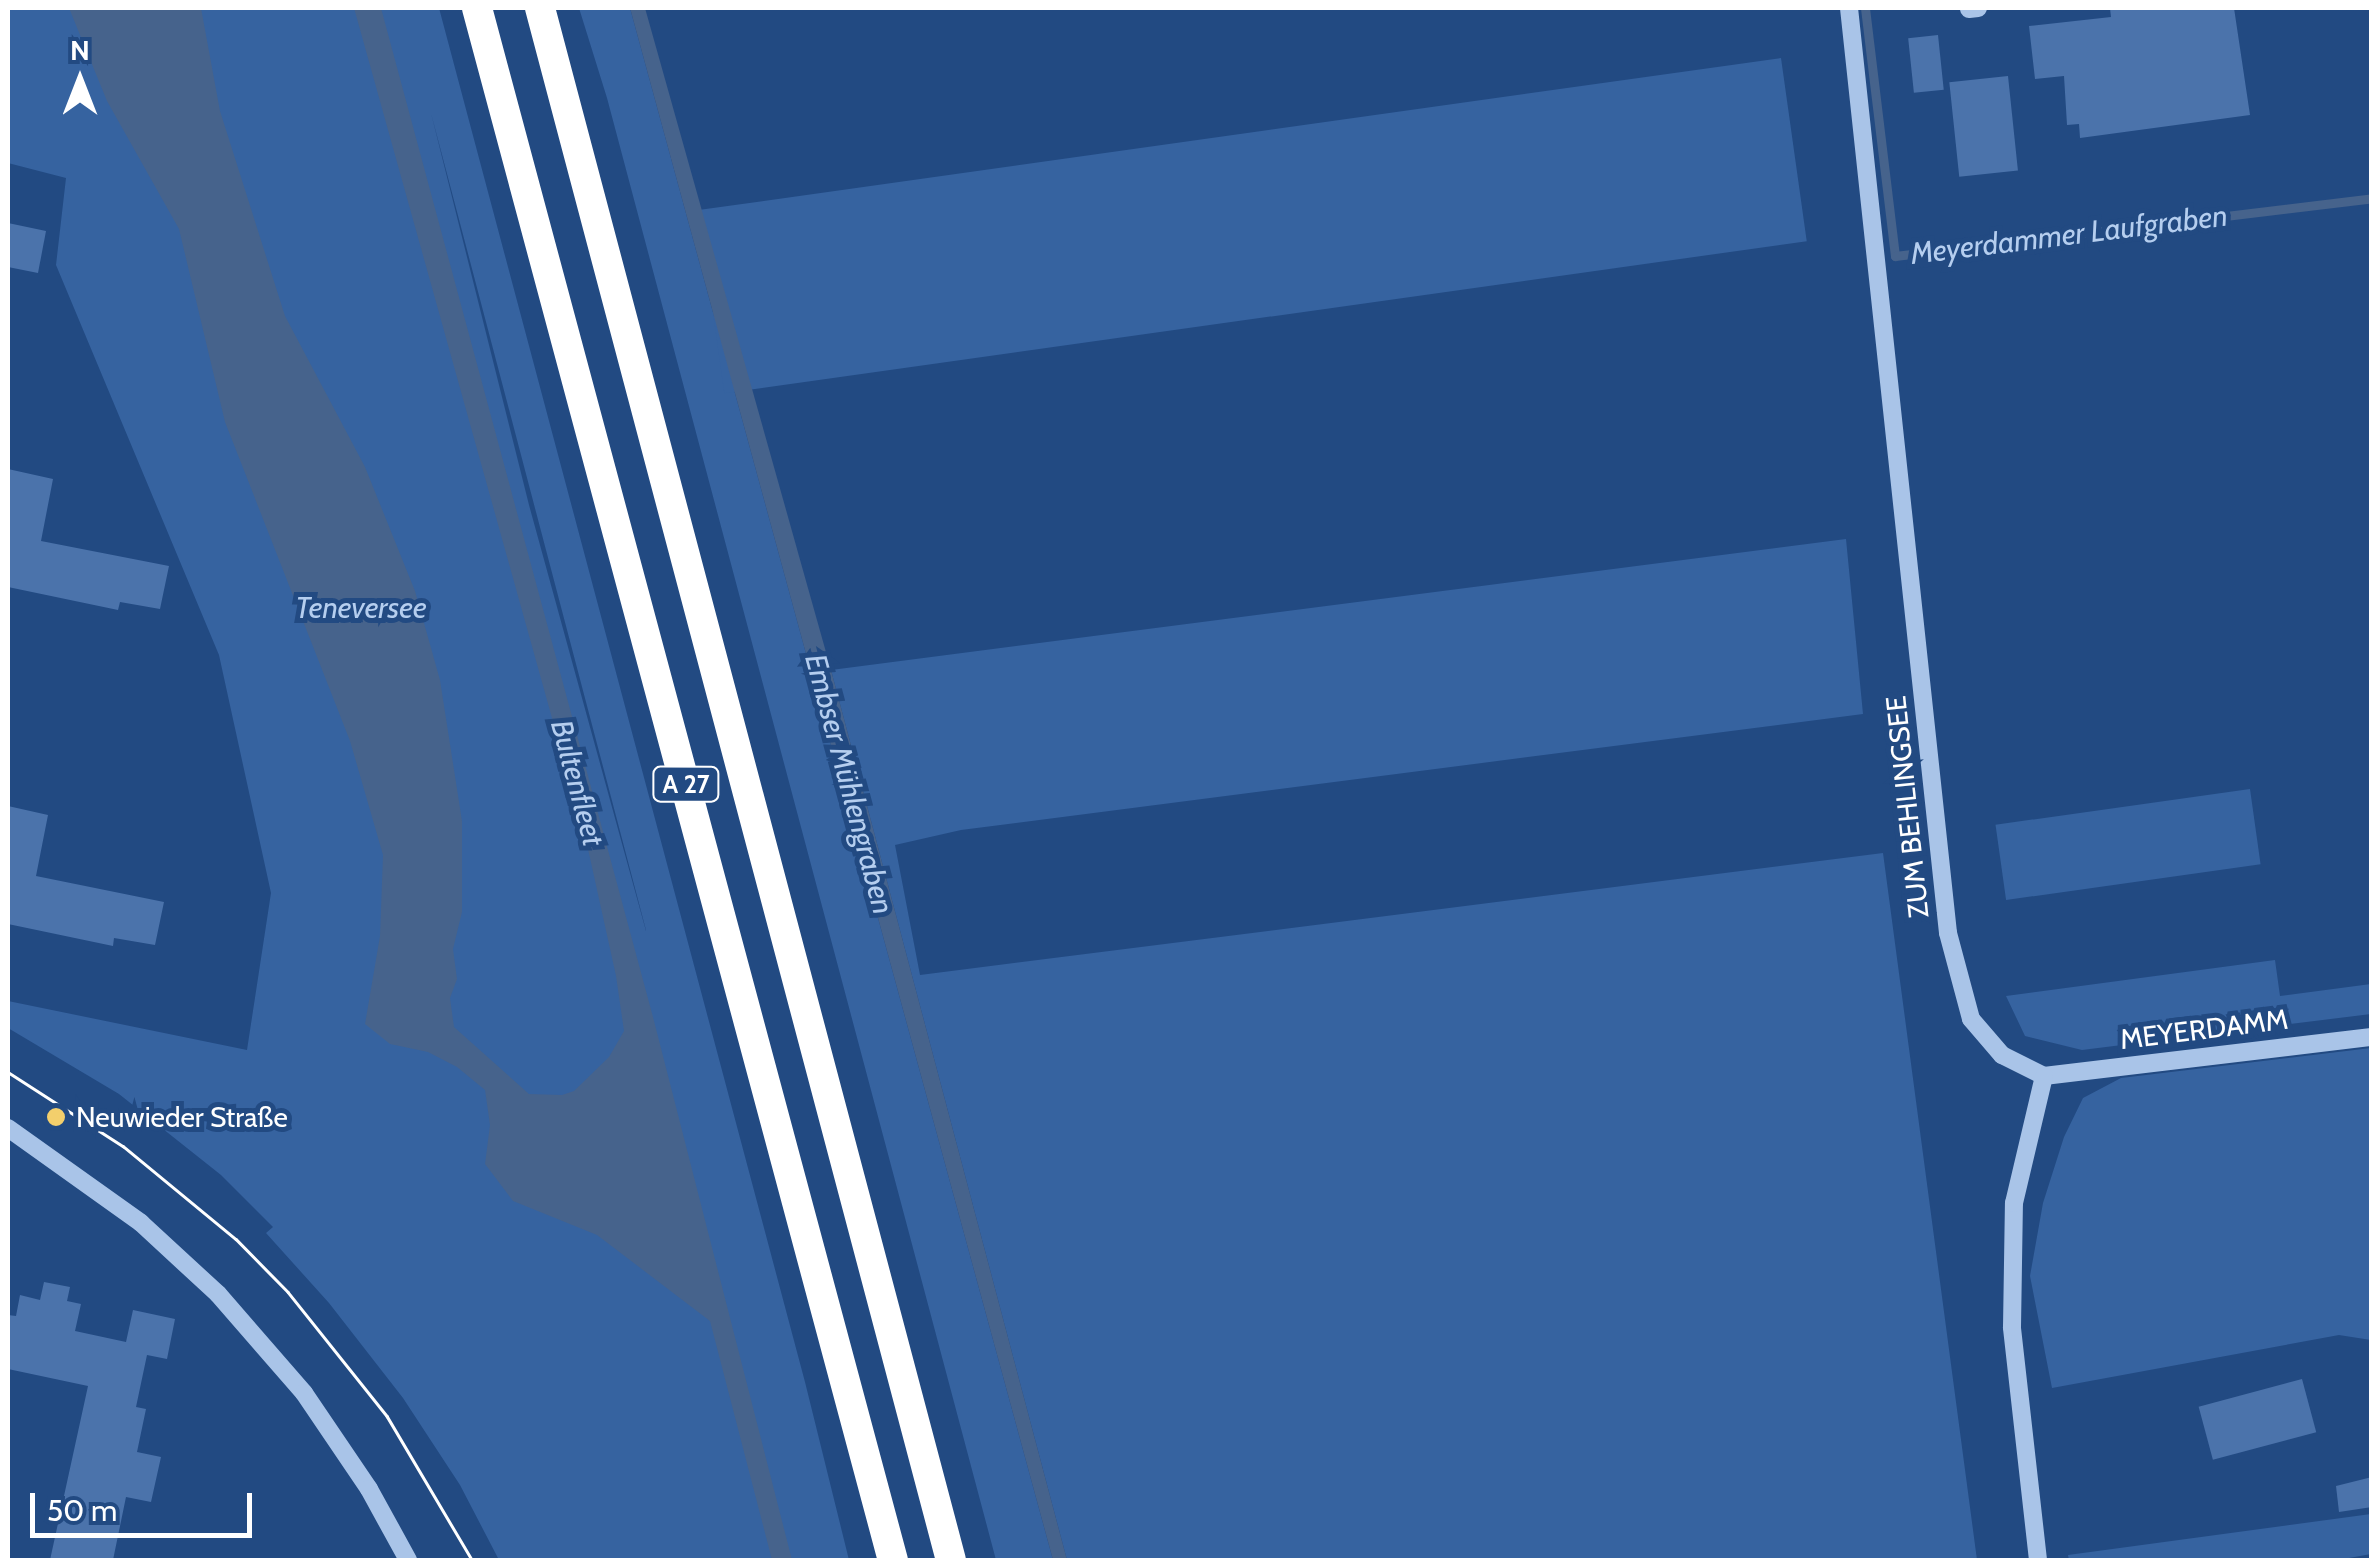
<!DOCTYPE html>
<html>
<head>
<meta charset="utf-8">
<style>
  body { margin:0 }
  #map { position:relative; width:2379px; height:1568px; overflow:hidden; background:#224a82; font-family:Cabin,sans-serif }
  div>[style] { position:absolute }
  .green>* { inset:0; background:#3663a0; transform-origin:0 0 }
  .water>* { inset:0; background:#46638c }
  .stream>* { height:9px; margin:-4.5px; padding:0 4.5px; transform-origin:4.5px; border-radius:4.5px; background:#46638c }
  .building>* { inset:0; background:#4b73ab; transform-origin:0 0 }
  .minor>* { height:18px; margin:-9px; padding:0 9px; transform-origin:9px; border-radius:9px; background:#a9c4e8 }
  .highway>* { height:30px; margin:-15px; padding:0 15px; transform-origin:15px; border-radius:15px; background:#fff }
  .tram>* { height:2.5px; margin:-1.25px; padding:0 1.25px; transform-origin:1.25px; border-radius:1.25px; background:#fff }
  .dots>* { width:28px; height:28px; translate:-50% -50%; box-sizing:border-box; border:5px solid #224a82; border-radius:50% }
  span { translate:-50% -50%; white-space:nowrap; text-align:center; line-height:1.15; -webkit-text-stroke:10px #224a82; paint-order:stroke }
  .shield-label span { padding:2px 8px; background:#224a82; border:2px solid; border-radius:8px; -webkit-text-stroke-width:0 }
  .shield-label { font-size:25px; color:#fff; font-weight:700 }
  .street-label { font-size:28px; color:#fff }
  .poi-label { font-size:28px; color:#fff }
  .left { translate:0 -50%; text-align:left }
  .water-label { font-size:30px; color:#b5ceef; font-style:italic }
  .frame { position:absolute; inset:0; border:10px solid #fff; pointer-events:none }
  .north { position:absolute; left:30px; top:30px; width:100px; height:100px; -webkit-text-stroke:8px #224a82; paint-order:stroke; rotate:0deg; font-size:28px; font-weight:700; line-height:40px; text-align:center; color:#fff }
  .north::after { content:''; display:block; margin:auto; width:35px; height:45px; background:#fff; clip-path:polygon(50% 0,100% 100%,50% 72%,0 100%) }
  .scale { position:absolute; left:30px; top:1493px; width:222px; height:45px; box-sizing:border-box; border:5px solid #fff; border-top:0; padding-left:12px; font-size:30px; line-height:35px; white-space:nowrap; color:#fff; -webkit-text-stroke:8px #224a82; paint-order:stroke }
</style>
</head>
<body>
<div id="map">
  <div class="green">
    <div style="clip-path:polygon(evenodd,8px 8px,439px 8px,805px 1382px,849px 1560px,499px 1560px,460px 1485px,403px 1398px,329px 1303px,266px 1233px,273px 1227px,221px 1175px,119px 1094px,8px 1028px,8px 1001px,247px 1050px,271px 893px,219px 655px,56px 265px,66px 178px,8px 163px,8px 8px,431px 113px,646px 930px,646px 931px,529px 505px,431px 113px)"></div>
    <div style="clip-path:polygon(579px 8px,630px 8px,1053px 1560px,996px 1560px,607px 98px)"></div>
    <div style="left:1781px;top:58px;width:185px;height:1093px;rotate:82deg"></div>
    <div style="clip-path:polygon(1846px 539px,1863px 714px,961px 830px,895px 845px,920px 975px,1883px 853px,1977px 1560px,1067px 1560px,831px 670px)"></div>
    <div style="left:2250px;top:789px;width:76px;height:257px;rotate:82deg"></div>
    <div style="clip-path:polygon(2275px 960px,2280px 996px,2371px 984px,2371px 1014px,2082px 1050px,2025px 1036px,2006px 996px)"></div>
    <div style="clip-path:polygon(2371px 1048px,2371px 1340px,2339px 1335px,2052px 1388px,2030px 1276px,2043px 1203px,2064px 1137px,2083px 1098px,2121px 1078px)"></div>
    <div style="clip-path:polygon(2371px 1514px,2371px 1554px,2338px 1560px,2069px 1560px,2068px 1555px)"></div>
  </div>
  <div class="water">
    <div style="clip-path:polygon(69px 8px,201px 8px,220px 111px,285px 316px,365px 467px,415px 591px,440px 680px,462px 821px,462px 912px,453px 949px,457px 979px,450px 998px,454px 1027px,529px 1094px,562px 1095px,574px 1091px,609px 1057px,624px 1031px,616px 976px,586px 840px,354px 8px,381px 8px,653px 1017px,792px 1560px,772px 1560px,710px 1321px,597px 1235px,513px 1201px,485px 1164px,490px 1125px,485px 1090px,457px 1067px,428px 1052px,390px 1044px,365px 1024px,380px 936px,383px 855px,350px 741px,225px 422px,179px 229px,107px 101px)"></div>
    <div style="clip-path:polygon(630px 8px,645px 8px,831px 670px,1067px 1560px,1053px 1560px)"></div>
  </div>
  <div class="stream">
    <div style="left:1865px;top:8px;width:250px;rotate:83.1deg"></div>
    <div style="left:1895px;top:256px;width:481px;rotate:-6.9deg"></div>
  </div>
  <div class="building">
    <div style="clip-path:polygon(2110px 8px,2234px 8px,2250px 115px,2080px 138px,2079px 124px,2067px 125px,2064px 76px,2035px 79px,2029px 26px,2111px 17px)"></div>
    <div style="left:1938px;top:35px;width:55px;height:30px;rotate:84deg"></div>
    <div style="left:2008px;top:76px;width:95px;height:59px;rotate:84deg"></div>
    <div style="clip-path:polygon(8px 223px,46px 231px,38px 273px,8px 267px)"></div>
    <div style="clip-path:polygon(8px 469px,53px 479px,41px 541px,169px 566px,160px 609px,120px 602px,118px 610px,8px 587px)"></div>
    <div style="clip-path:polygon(8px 806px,48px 815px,36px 876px,164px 902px,155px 945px,114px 938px,113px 946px,8px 924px)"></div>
    <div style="clip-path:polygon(44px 1282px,70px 1287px,67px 1301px,81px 1304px,75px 1331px,126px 1342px,133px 1310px,175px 1319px,167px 1359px,147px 1355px,136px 1407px,146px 1409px,137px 1452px,161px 1457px,151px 1502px,126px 1497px,113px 1560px,50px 1560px,88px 1386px,8px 1369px,8px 1315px,16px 1316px,20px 1295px,40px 1300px)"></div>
    <div style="left:2302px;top:1379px;width:55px;height:107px;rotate:75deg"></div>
    <div style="clip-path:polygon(2372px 1477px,2372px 1507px,2339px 1512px,2336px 1486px)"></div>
  </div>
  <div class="minor">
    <div style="left:1849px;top:8px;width:930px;rotate:83.89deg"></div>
    <div style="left:1948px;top:933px;width:89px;rotate:75deg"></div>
    <div style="left:1971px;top:1019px;width:48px;rotate:49.3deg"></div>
    <div style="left:2002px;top:1055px;width:47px;rotate:26.6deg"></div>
    <div style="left:1969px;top:9px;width:9px;rotate:-6deg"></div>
    <div style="left:2044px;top:1076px;width:330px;rotate:-6.8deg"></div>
    <div style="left:8px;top:1128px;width:163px;rotate:35.5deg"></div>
    <div style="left:141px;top:1223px;width:105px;rotate:42.7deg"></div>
    <div style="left:218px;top:1294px;width:131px;rotate:49deg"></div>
    <div style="left:304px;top:1393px;width:116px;rotate:55.9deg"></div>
    <div style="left:369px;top:1489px;width:81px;rotate:61.2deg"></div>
    <div style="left:2038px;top:1560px;width:234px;rotate:-96.4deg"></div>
    <div style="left:2012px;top:1327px;width:124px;rotate:-89.1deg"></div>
    <div style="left:2014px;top:1203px;width:130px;rotate:-76.7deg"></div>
  </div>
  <div class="highway">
    <div style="left:477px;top:8px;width:1607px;rotate:75deg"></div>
    <div style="left:540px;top:8px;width:1605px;rotate:75.17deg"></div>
  </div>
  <div class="tram">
    <div style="left:8px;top:1072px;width:137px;rotate:32.8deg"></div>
    <div style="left:123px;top:1146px;width:146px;rotate:39.5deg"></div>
    <div style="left:236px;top:1239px;width:74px;rotate:45.5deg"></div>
    <div style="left:288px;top:1292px;width:159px;rotate:51.4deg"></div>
    <div style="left:387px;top:1416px;width:167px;rotate:59.4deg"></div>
  </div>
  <div class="dots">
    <div style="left:56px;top:1117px;background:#f3cf6c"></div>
  </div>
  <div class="shield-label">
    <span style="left:686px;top:784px">A 27</span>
  </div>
  <div class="street-label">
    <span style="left:1907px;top:807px;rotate:-96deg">ZUM BEHLINGSEE</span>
    <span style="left:2204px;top:1029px;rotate:-7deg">MEYERDAMM</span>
  </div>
  <div class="poi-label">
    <span class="left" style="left:76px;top:1117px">Neuwieder Straße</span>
  </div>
  <div class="water-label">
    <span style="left:2069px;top:235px;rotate:-7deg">Meyerdammer Laufgraben</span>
    <span style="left:361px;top:608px">Teneversee</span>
    <span style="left:577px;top:783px;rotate:75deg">Bultenfleet</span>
    <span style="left:849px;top:784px;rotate:75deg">Embser Mühlengraben</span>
  </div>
  <div class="frame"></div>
  <div class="north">N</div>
  <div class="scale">50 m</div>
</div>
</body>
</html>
